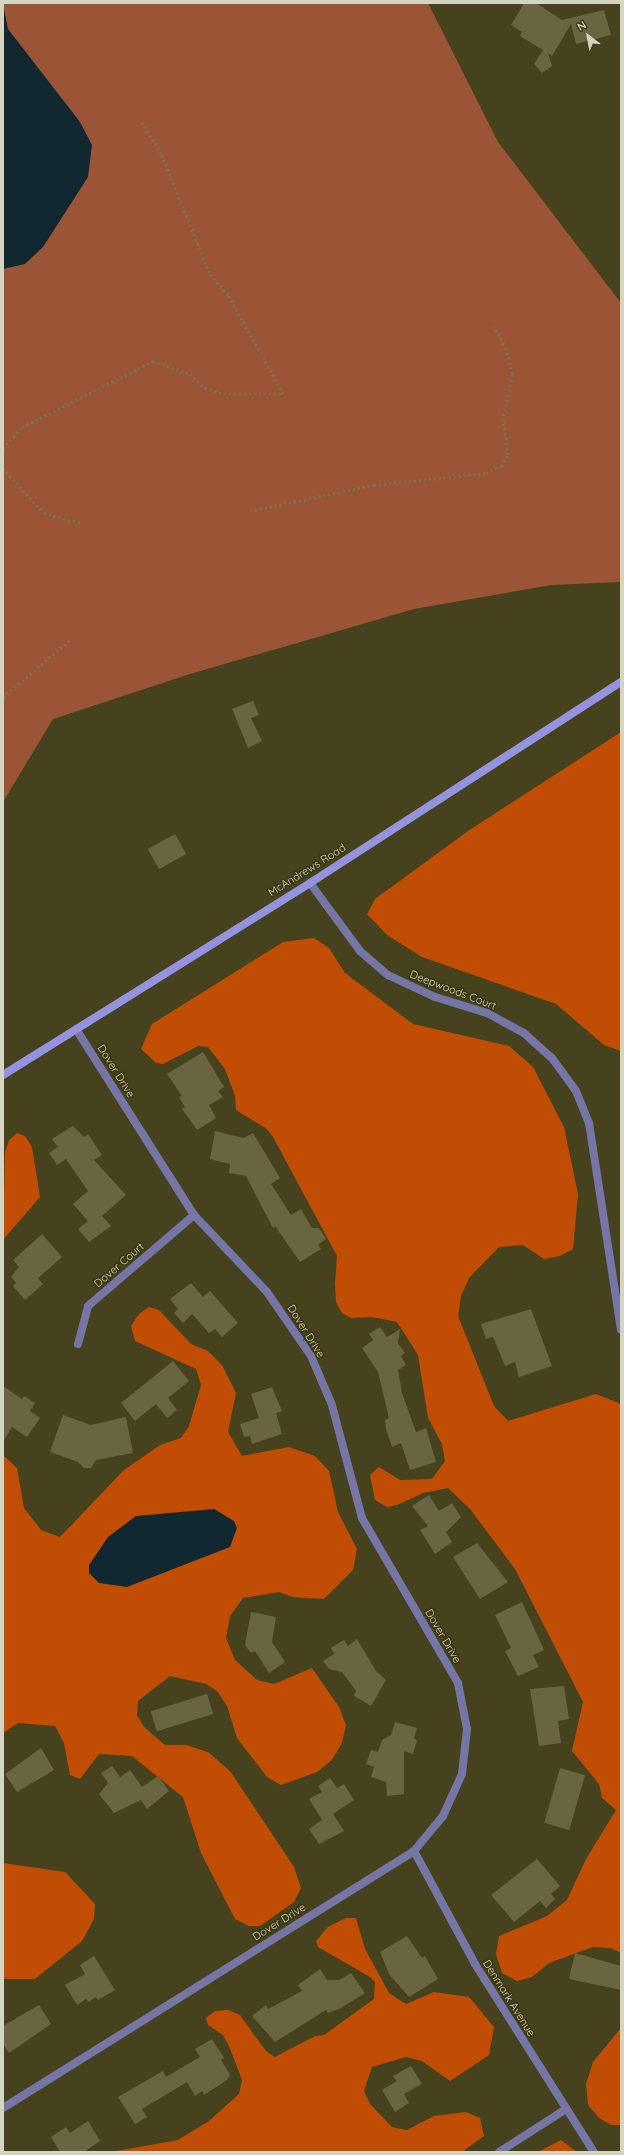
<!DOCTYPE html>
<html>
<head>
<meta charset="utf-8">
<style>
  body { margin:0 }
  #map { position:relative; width:624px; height:2155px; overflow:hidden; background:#45421d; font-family:Quicksand,sans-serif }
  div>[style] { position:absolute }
  .green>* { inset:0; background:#9b5536 }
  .forest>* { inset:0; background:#c14d05 }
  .water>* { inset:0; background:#122831 }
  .building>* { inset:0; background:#696540; transform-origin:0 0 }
  .path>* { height:2.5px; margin-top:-1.25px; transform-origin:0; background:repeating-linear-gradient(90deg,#757353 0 2px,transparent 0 5px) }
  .street>* { height:8px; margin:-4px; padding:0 4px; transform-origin:4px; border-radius:4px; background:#7676a6 }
  .secondary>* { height:8px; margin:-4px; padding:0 4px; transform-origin:4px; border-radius:4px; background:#9493df }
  span { translate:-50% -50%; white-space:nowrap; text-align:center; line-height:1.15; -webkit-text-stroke:3px #3b3712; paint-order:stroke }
  .street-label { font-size:11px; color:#d5d4c0 }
  .frame { position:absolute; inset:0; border:4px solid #d5d4c0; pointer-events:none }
  .north { position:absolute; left:568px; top:16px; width:40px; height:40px; -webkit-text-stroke:3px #3b3712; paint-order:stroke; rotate:328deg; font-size:11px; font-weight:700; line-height:16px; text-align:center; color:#d5d4c0 }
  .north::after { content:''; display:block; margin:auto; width:14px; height:18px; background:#d5d4c0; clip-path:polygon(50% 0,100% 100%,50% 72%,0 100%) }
</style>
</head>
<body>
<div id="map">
  <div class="green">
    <div style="clip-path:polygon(3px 3px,428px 3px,498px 142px,621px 303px,621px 582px,551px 585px,414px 609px,190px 674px,53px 719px,3px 802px)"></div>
  </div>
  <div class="forest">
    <div style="clip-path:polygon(621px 732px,621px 1051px,604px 1045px,556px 1004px,422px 957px,387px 935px,367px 914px,375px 899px,468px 831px)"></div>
    <div style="clip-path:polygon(314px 938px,329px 948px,345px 973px,413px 1024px,509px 1046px,533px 1067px,564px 1127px,578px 1194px,573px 1249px,560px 1256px,544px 1259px,523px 1245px,499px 1247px,469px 1278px,461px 1296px,458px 1316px,494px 1406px,508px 1421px,596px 1394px,621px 1404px,621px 1953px,611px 1948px,593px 1947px,549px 1963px,532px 1977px,517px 1981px,502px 1973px,496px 1954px,499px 1936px,547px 1916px,567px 1900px,586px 1859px,616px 1810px,602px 1798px,599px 1784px,572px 1751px,583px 1702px,515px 1569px,470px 1509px,448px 1488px,423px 1493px,397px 1505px,387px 1507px,375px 1500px,370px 1475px,379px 1467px,400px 1480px,432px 1479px,445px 1461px,442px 1444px,428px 1418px,418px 1355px,397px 1322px,372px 1317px,351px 1318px,342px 1313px,336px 1302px,335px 1283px,337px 1256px,273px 1137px,267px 1129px,236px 1110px,235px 1096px,225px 1069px,208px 1047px,198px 1046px,163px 1064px,156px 1063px,141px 1049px,152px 1024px,283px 942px)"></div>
    <div style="clip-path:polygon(17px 1133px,25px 1136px,32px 1147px,40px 1197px,3px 1240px,5px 1152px,9px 1140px)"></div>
    <div style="clip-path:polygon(149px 1307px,159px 1310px,191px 1344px,208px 1351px,222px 1365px,236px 1393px,228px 1432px,242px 1456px,289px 1447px,315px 1456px,329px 1471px,338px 1512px,357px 1549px,353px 1570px,324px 1599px,293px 1597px,279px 1592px,243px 1598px,230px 1616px,226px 1638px,235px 1660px,257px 1680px,274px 1684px,312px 1668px,339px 1707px,346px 1725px,342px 1743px,332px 1760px,317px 1772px,281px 1785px,267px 1777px,237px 1738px,227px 1706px,217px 1691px,206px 1684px,170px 1676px,138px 1701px,137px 1715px,144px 1727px,165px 1745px,186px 1745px,208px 1752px,230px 1771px,294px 1867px,301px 1888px,294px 1902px,260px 1926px,249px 1926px,235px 1919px,201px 1853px,183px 1797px,132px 1756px,99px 1754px,80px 1779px,70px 1775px,64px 1743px,55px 1726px,18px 1723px,3px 1733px,3px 1455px,17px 1468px,24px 1508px,41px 1530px,60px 1537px,124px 1470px,160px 1445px,181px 1438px,189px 1426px,201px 1385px,196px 1369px,135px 1341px,131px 1326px,139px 1314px)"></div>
    <div style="clip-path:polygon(3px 1863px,65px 1872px,95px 1904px,94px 1919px,82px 1941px,35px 1979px,3px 1979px)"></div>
    <div style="clip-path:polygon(346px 1918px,356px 1918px,365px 1949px,389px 1993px,406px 2004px,434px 1992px,469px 1997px,494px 2027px,489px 2055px,450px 2081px,422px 2061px,406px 2057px,372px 2067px,364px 2091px,370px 2104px,392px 2127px,407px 2130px,434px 2116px,466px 2112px,480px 2118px,484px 2136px,462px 2152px,111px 2152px,178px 2140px,209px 2121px,239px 2094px,242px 2080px,229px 2046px,223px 2035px,208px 2025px,206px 2018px,215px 2011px,228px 2010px,240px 2015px,266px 2051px,275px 2057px,315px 2036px,324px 2035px,374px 1999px,375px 1982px,370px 1977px,318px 1947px,316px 1941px,328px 1927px)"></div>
    <div style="clip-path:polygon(621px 2028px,621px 2125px,611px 2125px,599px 2118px,588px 2105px,586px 2084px,593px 2062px)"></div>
    <div style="clip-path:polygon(561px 2140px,577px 2152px,538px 2152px,542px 2150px)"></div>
  </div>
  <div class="water">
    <div style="clip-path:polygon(3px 4px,8px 29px,80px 122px,92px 145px,88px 177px,43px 247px,25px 264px,3px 269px)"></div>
    <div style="clip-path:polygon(214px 1509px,234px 1521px,237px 1528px,230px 1547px,127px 1587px,99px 1583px,89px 1573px,89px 1565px,108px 1537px,136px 1516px)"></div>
  </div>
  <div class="building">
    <div style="clip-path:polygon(524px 3px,536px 3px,562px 20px,604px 10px,611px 35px,576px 44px,571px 24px,552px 56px,548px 53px,552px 66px,542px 73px,534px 64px,543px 50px,520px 36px,522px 32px,511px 25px)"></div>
    <div style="clip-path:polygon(253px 701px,259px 715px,251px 718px,262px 741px,248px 748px,232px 709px)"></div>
    <div style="left:175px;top:834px;width:23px;height:31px;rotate:61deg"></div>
    <div style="clip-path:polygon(203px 1052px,224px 1087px,218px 1091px,223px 1097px,209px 1105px,216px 1118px,197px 1130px,182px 1109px,185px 1107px,179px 1097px,182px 1096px,167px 1074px)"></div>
    <div style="clip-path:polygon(73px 1126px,84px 1137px,88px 1134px,102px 1155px,94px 1160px,126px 1195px,102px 1216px,111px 1226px,89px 1242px,78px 1229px,88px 1221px,73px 1204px,88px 1191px,66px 1159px,57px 1165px,49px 1153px,58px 1147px,52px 1139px)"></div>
    <div style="clip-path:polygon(215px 1131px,244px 1138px,253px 1133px,280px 1178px,271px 1184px,291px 1215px,301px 1209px,312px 1228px,319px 1228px,326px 1239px,318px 1245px,321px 1249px,300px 1262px,275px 1226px,273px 1228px,246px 1176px,229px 1173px,230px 1164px,210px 1159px)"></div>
    <div style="clip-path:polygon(42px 1234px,62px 1257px,38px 1278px,43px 1284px,25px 1300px,13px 1286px,16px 1283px,11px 1277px,19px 1267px,13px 1260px)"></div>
    <div style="clip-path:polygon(191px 1283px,203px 1297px,210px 1291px,238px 1323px,222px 1337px,215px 1329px,209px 1333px,192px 1314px,183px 1323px,174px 1313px,178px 1309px,170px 1299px)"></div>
    <div style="clip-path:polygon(531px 1309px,552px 1366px,519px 1377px,515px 1362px,505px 1366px,493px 1337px,486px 1339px,481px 1324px)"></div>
    <div style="clip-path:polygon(380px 1327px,387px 1337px,400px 1329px,398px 1343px,405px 1353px,401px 1356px,406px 1365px,398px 1370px,402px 1393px,416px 1432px,426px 1428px,436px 1462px,410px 1470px,401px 1443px,392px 1447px,386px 1429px,385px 1420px,389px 1418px,378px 1372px,362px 1348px,373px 1340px,369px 1334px)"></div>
    <div style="clip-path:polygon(173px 1361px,189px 1381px,168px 1398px,177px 1410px,167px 1418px,156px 1404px,135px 1421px,121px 1403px)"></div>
    <div style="clip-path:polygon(3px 1386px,22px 1399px,24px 1396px,35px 1403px,30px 1411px,40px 1418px,27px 1437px,12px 1427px,3px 1442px)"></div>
    <div style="clip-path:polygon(272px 1387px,282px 1411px,276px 1413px,282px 1434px,252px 1444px,250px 1436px,244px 1437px,240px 1424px,259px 1418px,251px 1394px)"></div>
    <div style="clip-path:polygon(63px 1415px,91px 1425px,126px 1417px,133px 1453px,96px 1460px,91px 1468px,84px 1468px,78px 1462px,50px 1452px)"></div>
    <div style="clip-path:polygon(429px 1495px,439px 1511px,452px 1503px,461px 1517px,446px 1532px,452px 1542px,435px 1554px,420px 1530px,428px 1526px,412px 1506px)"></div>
    <div style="clip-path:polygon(477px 1543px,508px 1582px,480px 1599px,453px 1557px)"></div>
    <div style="clip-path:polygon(522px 1602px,544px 1650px,533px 1655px,539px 1667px,518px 1676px,505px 1651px,511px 1648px,495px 1615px)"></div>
    <div style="clip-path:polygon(251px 1612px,276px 1617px,272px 1642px,285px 1662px,269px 1673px,255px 1651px,251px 1653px,245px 1645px)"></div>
    <div style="clip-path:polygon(357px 1639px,376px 1671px,386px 1680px,371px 1706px,354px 1696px,356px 1691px,342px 1672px,329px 1669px,323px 1661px,334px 1654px,331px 1648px,344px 1640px,348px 1646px)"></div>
    <div style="clip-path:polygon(564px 1686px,569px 1719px,558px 1721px,561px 1743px,539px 1746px,530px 1689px)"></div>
    <div style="left:207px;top:1694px;width:21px;height:59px;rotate:73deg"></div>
    <div style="clip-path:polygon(395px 1722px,417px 1728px,414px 1739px,417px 1740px,413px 1754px,404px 1751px,404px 1794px,387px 1796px,386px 1782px,371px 1777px,374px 1767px,366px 1764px,371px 1750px,378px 1752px,382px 1740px,391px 1735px)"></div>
    <div style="clip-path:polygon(41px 1748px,54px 1770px,17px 1792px,5px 1774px)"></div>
    <div style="clip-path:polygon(112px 1766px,120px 1777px,130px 1770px,142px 1787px,158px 1776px,169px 1791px,147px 1809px,141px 1800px,114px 1813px,99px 1794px,108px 1783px,101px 1773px)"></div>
    <div style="left:560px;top:1768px;width:26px;height:57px;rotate:16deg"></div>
    <div style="clip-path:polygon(330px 1778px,337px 1788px,344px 1784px,354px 1800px,333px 1814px,344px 1831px,319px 1844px,309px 1829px,322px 1820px,309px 1799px,322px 1792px,318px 1786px)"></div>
    <div style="clip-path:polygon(537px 1859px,560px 1886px,551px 1894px,555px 1899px,546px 1908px,540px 1901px,514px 1922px,491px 1895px)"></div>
    <div style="clip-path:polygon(407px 1936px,422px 1958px,425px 1956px,438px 1979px,409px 1997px,389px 1974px,380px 1952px)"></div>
    <div style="clip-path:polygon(575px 1953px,621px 1966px,621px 1990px,569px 1979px)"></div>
    <div style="clip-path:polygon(94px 1956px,115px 1990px,98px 2000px,96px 1997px,89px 2002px,86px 1999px,77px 2005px,65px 1985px,85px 1974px,80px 1965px)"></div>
    <div style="clip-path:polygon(320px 1969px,327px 1980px,339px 1980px,351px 1973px,365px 1993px,341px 2008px,328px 2013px,326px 2010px,275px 2042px,252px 2016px,266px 2005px,268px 2009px,302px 1991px,298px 1985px)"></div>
    <div style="clip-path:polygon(39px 2005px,51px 2024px,9px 2053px,3px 2044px,3px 2026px)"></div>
    <div style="clip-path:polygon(212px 2039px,224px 2058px,221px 2060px,230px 2075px,227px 2080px,204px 2095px,202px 2091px,195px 2096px,187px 2082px,142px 2109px,147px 2117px,135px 2124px,118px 2097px,163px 2071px,166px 2077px,200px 2057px,195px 2049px)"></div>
    <div style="clip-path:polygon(411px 2066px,422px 2084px,404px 2094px,409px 2103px,395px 2112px,382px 2090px,397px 2081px,393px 2076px)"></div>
    <div style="clip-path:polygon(88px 2121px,100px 2141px,84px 2152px,60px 2152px,51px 2137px,66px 2127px,70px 2133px)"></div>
  </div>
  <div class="path">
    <div style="left:3px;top:448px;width:28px;rotate:-48deg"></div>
    <div style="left:22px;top:427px;width:147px;rotate:-26.7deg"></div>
    <div style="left:153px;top:361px;width:39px;rotate:19deg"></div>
    <div style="left:190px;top:374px;width:21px;rotate:43deg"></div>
    <div style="left:205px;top:388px;width:20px;rotate:18deg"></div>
    <div style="left:224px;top:394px;width:59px"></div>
    <div style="left:283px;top:394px;width:113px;rotate:-119.1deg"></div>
    <div style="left:228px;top:295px;width:29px;rotate:-131deg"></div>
    <div style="left:209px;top:273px;width:128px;rotate:-112deg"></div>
    <div style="left:161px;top:154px;width:38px;rotate:-122deg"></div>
    <div style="left:3px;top:468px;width:61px;rotate:47.7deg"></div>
    <div style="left:44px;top:513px;width:39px;rotate:15deg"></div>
    <div style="left:255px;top:510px;width:122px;rotate:-11.9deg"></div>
    <div style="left:374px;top:485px;width:113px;rotate:-6.1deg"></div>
    <div style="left:486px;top:473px;width:17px;rotate:-25deg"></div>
    <div style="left:501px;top:466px;width:13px;rotate:-58deg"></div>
    <div style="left:508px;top:455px;width:34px;rotate:-98deg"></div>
    <div style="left:503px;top:421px;width:48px;rotate:-79.2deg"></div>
    <div style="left:512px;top:374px;width:26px;rotate:-103deg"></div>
    <div style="left:506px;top:349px;width:26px;rotate:-118deg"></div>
    <div style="left:3px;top:697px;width:88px;rotate:-40.4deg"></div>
  </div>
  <div class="street">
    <div style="left:310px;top:883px;width:84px;rotate:53.7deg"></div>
    <div style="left:360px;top:951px;width:37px;rotate:41deg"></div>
    <div style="left:388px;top:975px;width:52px;rotate:25.1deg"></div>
    <div style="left:435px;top:997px;width:54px;rotate:17.1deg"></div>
    <div style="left:487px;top:1013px;width:42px;rotate:28.4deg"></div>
    <div style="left:524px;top:1033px;width:38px;rotate:42deg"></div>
    <div style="left:552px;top:1058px;width:41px;rotate:54deg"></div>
    <div style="left:576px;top:1091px;width:35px;rotate:68deg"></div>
    <div style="left:589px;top:1123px;width:209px;rotate:81.2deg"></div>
    <div style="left:78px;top:1344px;width:39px;rotate:-75deg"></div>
    <div style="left:88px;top:1306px;width:140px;rotate:-40.6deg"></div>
    <div style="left:414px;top:1851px;width:128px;rotate:61.6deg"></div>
    <div style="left:475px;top:1964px;width:222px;rotate:57.7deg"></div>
    <div style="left:3px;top:2108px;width:485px;rotate:-32deg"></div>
    <div style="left:414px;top:1851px;width:45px;rotate:-50.4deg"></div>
    <div style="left:443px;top:1816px;width:46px;rotate:-65.7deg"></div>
    <div style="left:462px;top:1774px;width:45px;rotate:-83.7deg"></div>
    <div style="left:467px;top:1729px;width:47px;rotate:-101.1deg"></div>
    <div style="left:458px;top:1683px;width:191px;rotate:-120.2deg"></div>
    <div style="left:362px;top:1518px;width:117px;rotate:-104.9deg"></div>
    <div style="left:332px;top:1405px;width:53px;rotate:-113.2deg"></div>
    <div style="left:311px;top:1356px;width:78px;rotate:-124.5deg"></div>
    <div style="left:267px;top:1292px;width:106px;rotate:-133.5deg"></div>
    <div style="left:194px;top:1215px;width:220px;rotate:-122.4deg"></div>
    <div style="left:499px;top:2152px;width:80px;rotate:-32.7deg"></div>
  </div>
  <div class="secondary">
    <div style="left:3px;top:1075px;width:362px;rotate:-32deg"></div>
    <div style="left:310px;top:883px;width:370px;rotate:-32.9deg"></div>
  </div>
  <div class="street-label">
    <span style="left:307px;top:870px;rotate:-32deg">McAndrews Road</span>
    <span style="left:453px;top:990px;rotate:21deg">Deepwoods Court</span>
    <span style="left:116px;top:1071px;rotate:58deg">Dover Drive</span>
    <span style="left:119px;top:1265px;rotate:-41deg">Dover Court</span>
    <span style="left:306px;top:1331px;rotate:58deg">Dover Drive</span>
    <span style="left:443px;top:1636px;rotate:60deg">Dover Drive</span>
    <span style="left:279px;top:1922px;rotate:-32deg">Dover Drive</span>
    <span style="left:509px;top:1998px;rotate:58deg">Denmark Avenue</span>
  </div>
  <div class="frame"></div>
  <div class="north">N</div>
</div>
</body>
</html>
